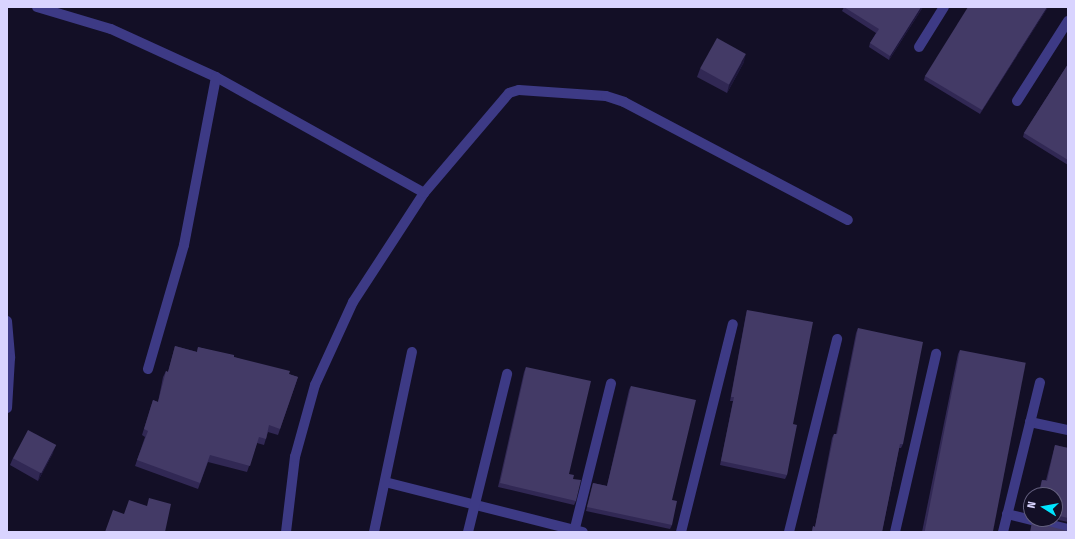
<!DOCTYPE html>
<html>
<head>
<meta charset="utf-8">
<style>
  body { margin:0 }
  #map { position:relative; width:1075px; height:539px; overflow:hidden; background:#130f26; font-family:"Fira Sans Condensed",sans-serif }
  div>[style] { position:absolute }
  .minor>* { height:10px; margin:-5px; padding:0 5px; transform-origin:5px; border-radius:5px; background:#3d3a85 }
  .wall>* { inset:0; background:#312854 }
  .shaded-wall>* { inset:0; background:#1d163a }
  .building>* { inset:0; background:#433a66; transform-origin:0 0 }
  span { translate:-50% -50%; white-space:nowrap; text-align:center; line-height:1.15; -webkit-text-stroke:3px #130f26; paint-order:stroke }
  .frame { position:absolute; inset:0; border:8px solid #d9d4ff; pointer-events:none }
  .north { position:absolute; left:1023px; top:487px; width:40px; height:40px; box-sizing:border-box; background:#130f26; border:1px solid #625e7d; border-radius:50%; rotate:281deg; font-size:11px; font-weight:700; line-height:16px; text-align:center; color:#d9d4ff }
  .north::after { content:''; display:block; margin:auto; width:14px; height:18px; background:#00e5ff; clip-path:polygon(50% 0,100% 100%,50% 72%,0 100%) }
</style>
</head>
<body>
<div id="map">
  <div class="minor">
    <div style="left:37px;top:7px;width:77px;rotate:16.6deg"></div>
    <div style="left:111px;top:29px;width:115px;rotate:24.6deg"></div>
    <div style="left:216px;top:77px;width:238px;rotate:29.1deg"></div>
    <div style="left:919px;top:47px;width:47px;rotate:-58deg"></div>
    <div style="left:1017px;top:101px;width:95px;rotate:-57.5deg"></div>
    <div style="left:7px;top:321px;width:37px;rotate:85deg"></div>
    <div style="left:10px;top:358px;width:50px;rotate:93.4deg"></div>
    <div style="left:148px;top:369px;width:129px;rotate:-73.8deg"></div>
    <div style="left:184px;top:245px;width:171px;rotate:-79.2deg"></div>
    <div style="left:1030px;top:422px;width:39px;rotate:12deg"></div>
    <div style="left:385px;top:482px;width:204px;rotate:14.2deg"></div>
    <div style="left:1007px;top:514px;width:63px;rotate:13.8deg"></div>
    <div style="left:286px;top:532px;width:76px;rotate:-83.2deg"></div>
    <div style="left:295px;top:457px;width:75px;rotate:-74.5deg"></div>
    <div style="left:315px;top:385px;width:91px;rotate:-65.4deg"></div>
    <div style="left:353px;top:302px;width:130px;rotate:-56.9deg"></div>
    <div style="left:424px;top:193px;width:131px;rotate:-49.6deg"></div>
    <div style="left:509px;top:93px;width:10px;rotate:-17deg"></div>
    <div style="left:519px;top:90px;width:87px;rotate:3.9deg"></div>
    <div style="left:606px;top:96px;width:19px;rotate:18deg"></div>
    <div style="left:624px;top:102px;width:253px;rotate:27.8deg"></div>
    <div style="left:374px;top:532px;width:184px;rotate:-78.1deg"></div>
    <div style="left:468px;top:532px;width:163px;rotate:-76.1deg"></div>
    <div style="left:574px;top:532px;width:153px;rotate:-76deg"></div>
    <div style="left:681px;top:532px;width:214px;rotate:-76deg"></div>
    <div style="left:789px;top:532px;width:199px;rotate:-76deg"></div>
    <div style="left:895px;top:532px;width:183px;rotate:-77deg"></div>
    <div style="left:1003px;top:532px;width:154px;rotate:-76.1deg"></div>
  </div>
  <div class="wall">
    <div style="clip-path:polygon(844px 7px,923px 7px,889px 60px,869px 47px,870px 43px,876px 33px,842px 11px)"></div>
    <div style="clip-path:polygon(1048px 7px,980px 114px,924px 80px,925px 76px)"></div>
    <div style="clip-path:polygon(744px 62px,727px 93px,697px 77px,700px 69px)"></div>
    <div style="clip-path:polygon(1068px 64px,1068px 165px,1023px 137px,1024px 133px)"></div>
    <div style="clip-path:polygon(747px 310px,793px 424px,787px 475px,785px 479px,720px 465px,733px 401px,730px 401px,746px 314px)"></div>
    <div style="clip-path:polygon(858px 328px,903px 444px,901px 448px,899px 448px,882px 532px,812px 532px,813px 526px,815px 527px,832px 438px,834px 434px,836px 434px,856px 333px)"></div>
    <div style="clip-path:polygon(175px 346px,197px 352px,198px 347px,234px 357px,298px 377px,278px 435px,268px 432px,264px 445px,257px 443px,247px 472px,208px 462px,198px 489px,135px 466px,145px 437px,142px 435px,151px 406px,153px 400px,158px 402px,163px 377px,166px 371px,168px 372px)"></div>
    <div style="clip-path:polygon(960px 350px,991px 532px,922px 532px,958px 354px)"></div>
    <div style="clip-path:polygon(526px 367px,569px 474px,573px 479px,576px 501px,574px 505px,498px 487px,524px 372px)"></div>
    <div style="clip-path:polygon(631px 386px,672px 500px,672px 525px,670px 529px,586px 511px,593px 483px,607px 486px,629px 390px)"></div>
    <div style="clip-path:polygon(1055px 445px,1068px 448px,1068px 522px,1054px 519px,1055px 519px,1055px 495px,1038px 495px,1042px 480px,1046px 480px)"></div>
    <div style="clip-path:polygon(53px 453px,38px 481px,10px 465px,13px 458px)"></div>
  </div>
  <div class="shaded-wall">
    <div style="clip-path:polygon(921px 7px,923px 7px,889px 60px,890px 56px)"></div>
    <div style="clip-path:polygon(1047px 7px,1048px 7px,980px 114px,982px 110px)"></div>
    <div style="clip-path:polygon(746px 54px,744px 62px,727px 93px,729px 85px)"></div>
    <div style="clip-path:polygon(56px 445px,53px 453px,38px 481px,40px 473px)"></div>
  </div>
  <div class="building">
    <div style="clip-path:polygon(844px 7px,921px 7px,890px 56px,870px 43px,879px 29px)"></div>
    <div style="clip-path:polygon(968px 7px,1047px 7px,982px 110px,925px 76px)"></div>
    <div style="left:717px;top:38px;width:33px;height:35px;rotate:29deg"></div>
    <div style="clip-path:polygon(1068px 64px,1068px 160px,1024px 133px)"></div>
    <div style="clip-path:polygon(747px 310px,813px 322px,793px 424px,797px 425px,787px 475px,721px 461px,734px 397px,731px 397px)"></div>
    <div style="clip-path:polygon(858px 328px,923px 342px,903px 444px,900px 444px,882px 532px,812px 532px,813px 526px,815px 527px,834px 434px,837px 434px)"></div>
    <div style="clip-path:polygon(175px 346px,197px 352px,198px 347px,234px 355px,234px 357px,290px 371px,289px 374px,298px 377px,280px 429px,269px 425px,266px 439px,259px 437px,250px 466px,210px 455px,200px 483px,137px 460px,148px 431px,144px 429px,153px 400px,158px 402px,166px 371px,168px 372px)"></div>
    <div style="left:960px;top:350px;width:67px;height:186px;rotate:11deg"></div>
    <div style="clip-path:polygon(526px 367px,591px 381px,569px 474px,574px 475px,573px 479px,581px 480px,576px 501px,500px 483px)"></div>
    <div style="clip-path:polygon(631px 386px,696px 400px,672px 500px,677px 501px,672px 525px,587px 507px,593px 483px,607px 486px)"></div>
    <div style="left:28px;top:430px;width:32px;height:32px;rotate:28deg"></div>
    <div style="clip-path:polygon(1055px 445px,1068px 448px,1068px 518px,1055px 515px,1055px 495px,1039px 495px,1042px 480px,1047px 481px)"></div>
    <div style="clip-path:polygon(149px 498px,171px 504px,165px 532px,105px 532px,113px 510px,124px 514px,129px 500px,147px 506px)"></div>
    <div style="clip-path:polygon(1032px 522px,1068px 531px,1068px 532px,1030px 532px)"></div>
  </div>
  <div class="frame"></div>
  <div class="north">N</div>
</div>
</body>
</html>
